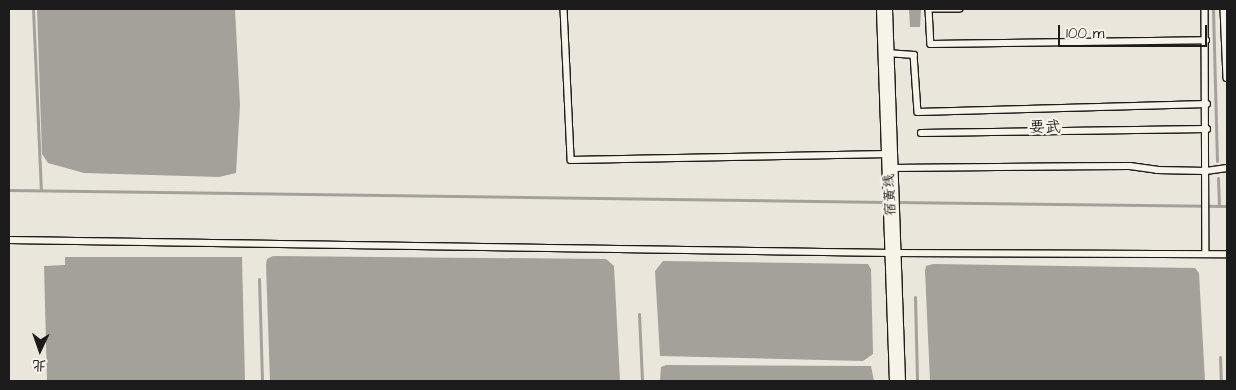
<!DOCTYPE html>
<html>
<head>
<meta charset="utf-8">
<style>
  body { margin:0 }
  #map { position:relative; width:1236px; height:390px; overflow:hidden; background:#eae6dc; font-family:"Architects Daughter","LXGW WenKai TC",sans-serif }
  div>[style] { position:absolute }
  .water>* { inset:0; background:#a3a19a }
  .stream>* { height:3px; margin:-1.5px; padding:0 1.5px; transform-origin:1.5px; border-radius:1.5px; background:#a3a19a }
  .roads { filter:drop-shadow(1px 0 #1c1c1c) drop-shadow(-1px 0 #1c1c1c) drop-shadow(0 1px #1c1c1c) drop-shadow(0 -1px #1c1c1c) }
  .service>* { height:5.5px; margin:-2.75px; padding:0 2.75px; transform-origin:2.75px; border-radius:2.75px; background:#f7f3e8 }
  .secondary>* { height:15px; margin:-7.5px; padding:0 7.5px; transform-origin:7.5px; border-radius:7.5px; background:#f7f3e8 }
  span { translate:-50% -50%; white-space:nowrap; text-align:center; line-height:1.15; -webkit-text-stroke:4.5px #f7f3e8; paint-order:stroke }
  .street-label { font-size:14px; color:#1c1c1c }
  .quarter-label { font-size:16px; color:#1c1c1c }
  .frame { position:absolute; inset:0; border:10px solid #1c1c1c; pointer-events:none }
  .north { position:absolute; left:15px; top:325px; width:50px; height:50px; -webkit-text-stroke:4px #f7f3e8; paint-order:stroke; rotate:183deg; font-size:14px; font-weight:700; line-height:20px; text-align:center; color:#1c1c1c }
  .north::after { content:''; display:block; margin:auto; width:18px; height:22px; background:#1c1c1c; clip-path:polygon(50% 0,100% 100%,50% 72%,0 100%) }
  .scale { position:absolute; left:1058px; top:25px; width:149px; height:22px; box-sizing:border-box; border:2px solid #1c1c1c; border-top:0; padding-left:6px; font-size:15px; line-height:18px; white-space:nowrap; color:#1c1c1c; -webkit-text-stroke:4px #f7f3e8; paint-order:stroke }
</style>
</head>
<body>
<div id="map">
  <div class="water">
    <div style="clip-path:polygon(37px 9px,235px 9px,240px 105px,236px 173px,219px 177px,84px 173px,48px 163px,42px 154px)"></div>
    <div style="clip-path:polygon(909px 9px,921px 9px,920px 27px,910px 27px)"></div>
    <div style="clip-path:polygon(273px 256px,606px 259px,614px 266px,620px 381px,270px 381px,266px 265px,267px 259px)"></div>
    <div style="clip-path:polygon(65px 257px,242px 257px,245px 381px,47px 381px,44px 266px,65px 265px)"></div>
    <div style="clip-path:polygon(663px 261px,868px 264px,871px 269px,873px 354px,863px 361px,660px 356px,655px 271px)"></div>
    <div style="clip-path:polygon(933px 264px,1195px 268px,1199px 273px,1205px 381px,930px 381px,925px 271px,926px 266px)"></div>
    <div style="clip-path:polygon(666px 365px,871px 366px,874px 381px,660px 381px,661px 367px)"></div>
  </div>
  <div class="stream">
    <div style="left:33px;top:9px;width:181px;rotate:87.5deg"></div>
    <div style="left:1213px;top:9px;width:152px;rotate:88.5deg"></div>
    <div style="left:1218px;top:178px;width:28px;rotate:88deg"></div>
    <div style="left:9px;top:190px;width:878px;rotate:0.78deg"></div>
    <div style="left:895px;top:202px;width:332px;rotate:0.7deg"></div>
    <div style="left:259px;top:279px;width:102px;rotate:88.3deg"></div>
    <div style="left:915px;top:297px;width:84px;rotate:88.6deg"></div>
    <div style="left:639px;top:314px;width:67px;rotate:87.4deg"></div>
    <div style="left:1220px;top:357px;width:24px;rotate:88deg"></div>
  </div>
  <div class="roads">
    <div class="service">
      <div style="left:564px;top:9px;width:151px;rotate:87.3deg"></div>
      <div style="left:571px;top:160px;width:318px;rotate:-1.1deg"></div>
      <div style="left:960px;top:9px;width:31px;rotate:180deg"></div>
      <div style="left:929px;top:9px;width:35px;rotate:87deg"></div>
      <div style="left:931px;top:44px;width:275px;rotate:-0.8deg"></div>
      <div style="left:1205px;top:9px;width:245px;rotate:89.8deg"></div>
      <div style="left:1224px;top:9px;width:69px;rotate:87.5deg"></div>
      <div style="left:887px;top:53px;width:27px;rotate:4deg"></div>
      <div style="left:914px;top:55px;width:57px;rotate:86deg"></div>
      <div style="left:918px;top:112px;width:289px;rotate:-1.6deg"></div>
      <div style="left:921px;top:133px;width:286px;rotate:-0.8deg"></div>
      <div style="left:890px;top:168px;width:240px;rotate:-0.5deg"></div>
      <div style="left:1130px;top:166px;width:27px;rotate:8deg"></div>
      <div style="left:1157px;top:170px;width:49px;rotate:1.2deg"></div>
      <div style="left:1206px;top:171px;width:21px;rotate:-8deg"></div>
      <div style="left:9px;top:240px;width:883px;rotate:0.84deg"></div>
      <div style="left:892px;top:253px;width:335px;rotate:0.2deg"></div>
    </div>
    <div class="secondary">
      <div style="left:884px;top:9px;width:372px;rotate:88deg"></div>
    </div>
  </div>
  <div class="street-label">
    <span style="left:890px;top:195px;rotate:-92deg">宿黄线</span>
  </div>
  <div class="quarter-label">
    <span style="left:1045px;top:127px">要武</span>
  </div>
  <div class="frame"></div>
  <div class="north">北</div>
  <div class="scale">100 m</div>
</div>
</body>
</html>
